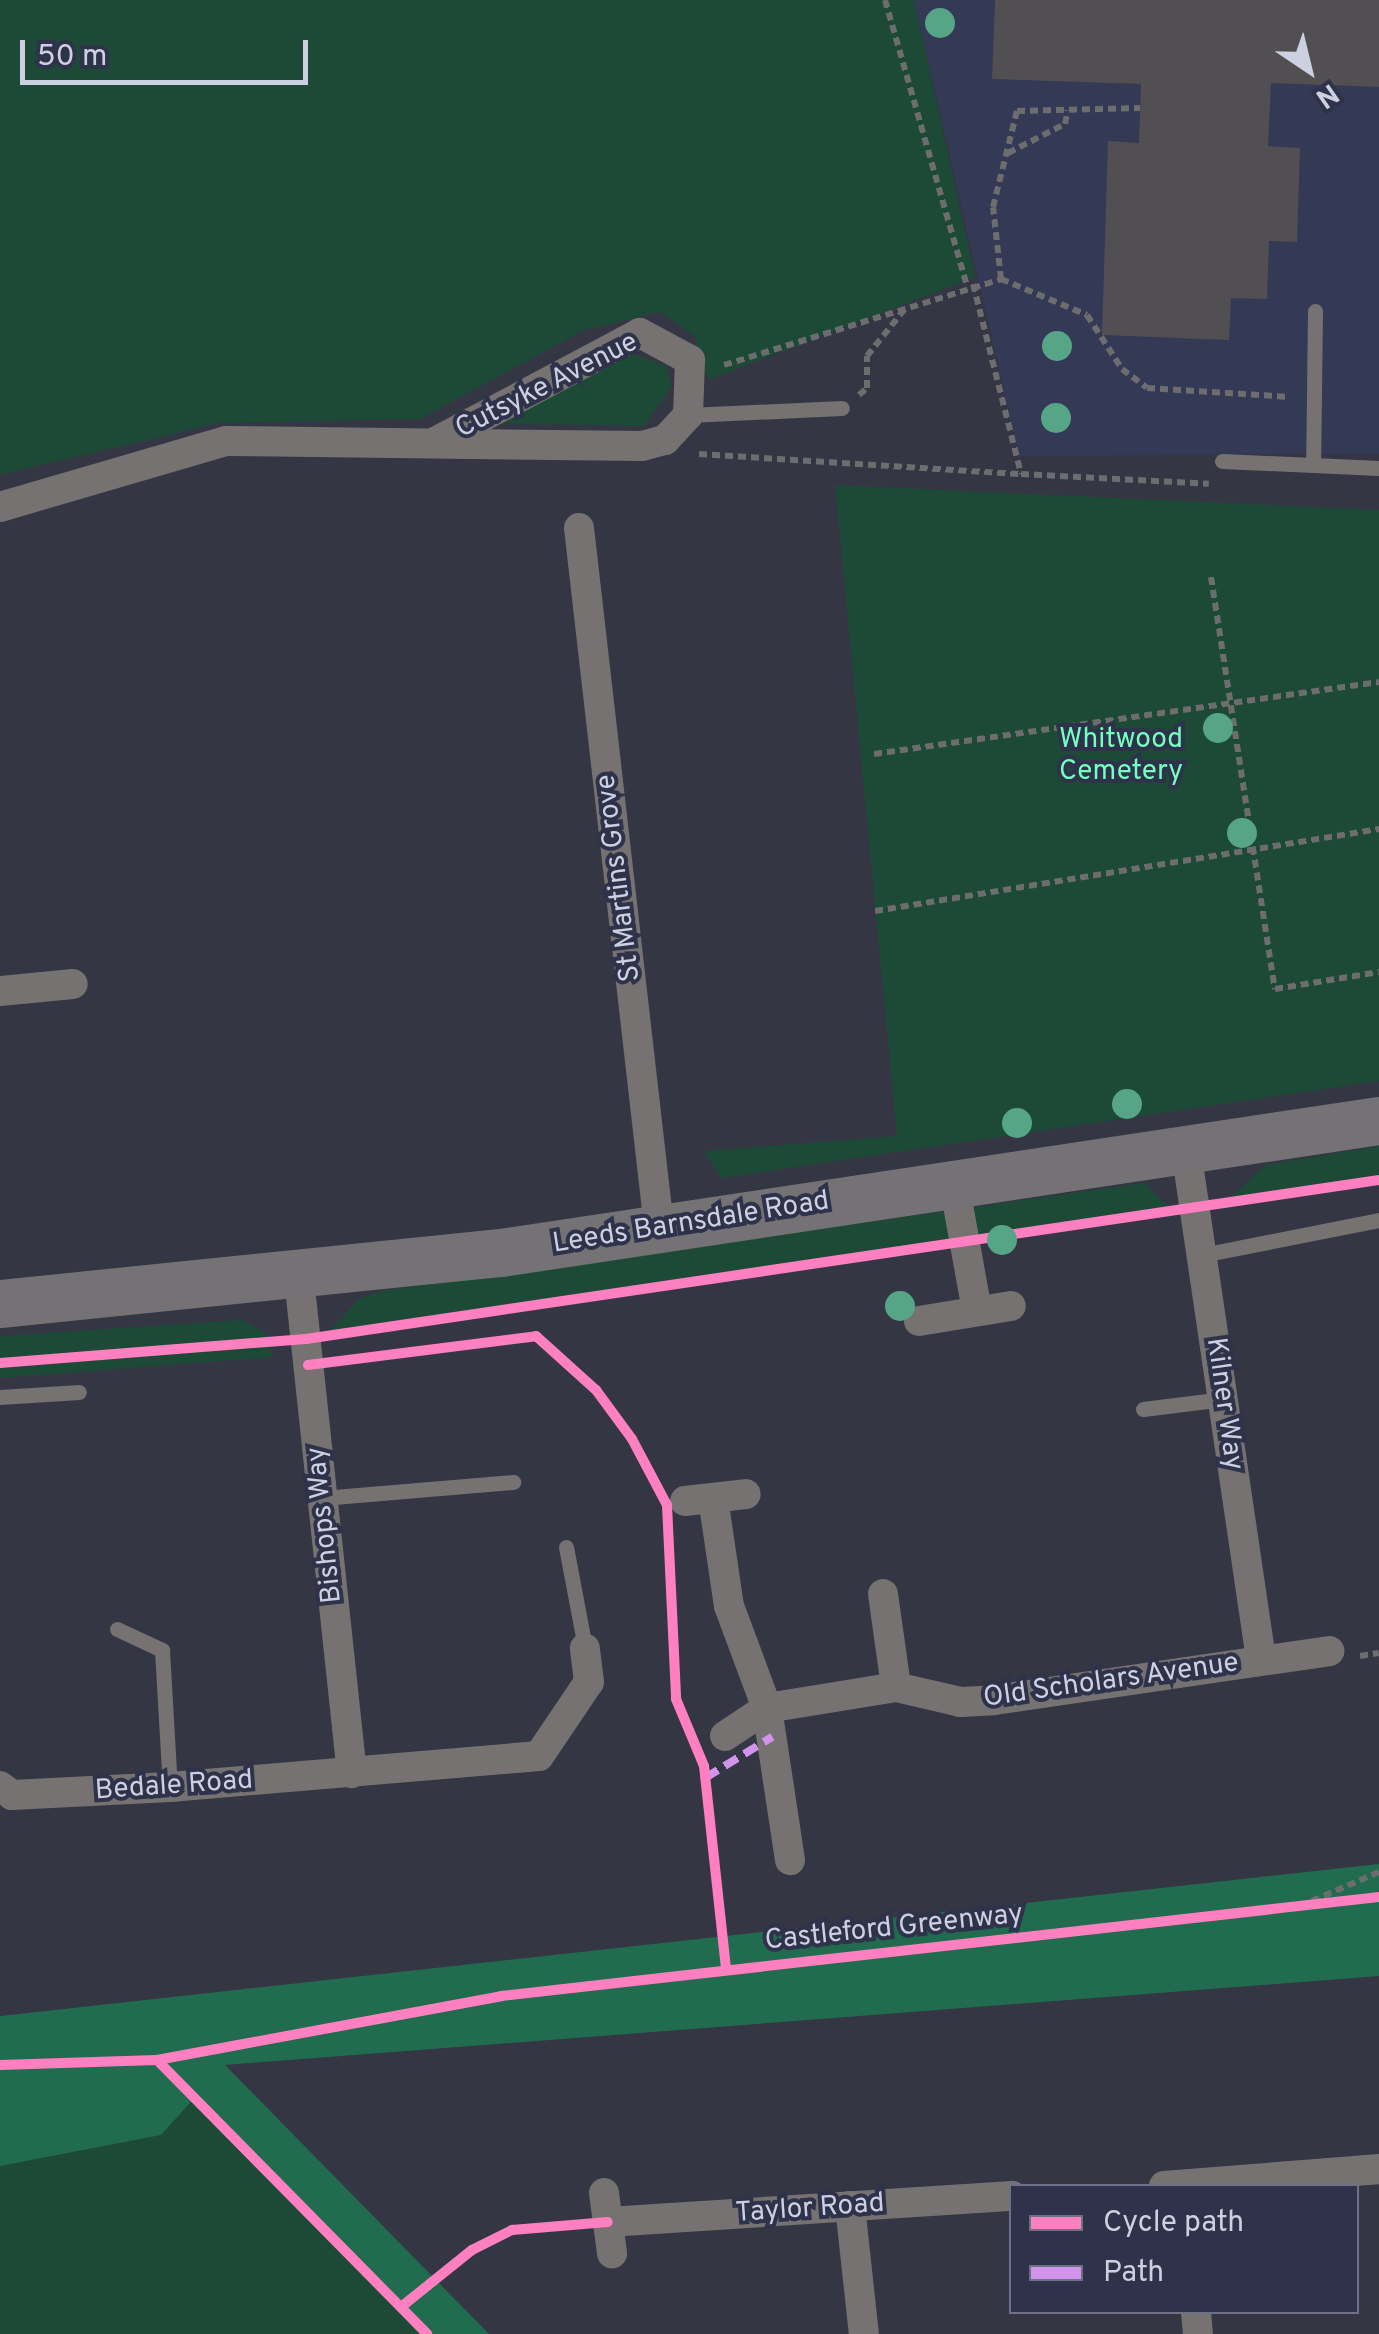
<!DOCTYPE html>
<html>
<head>
<meta charset="utf-8">
<style>
  body { margin:0 }
  #map { position:relative; width:1379px; height:2334px; overflow:hidden; background:#343644; font-family:Overpass,sans-serif }
  div>[style] { position:absolute }
  .built>* { inset:0; background:#343955 }
  .green>* { inset:0; background:#1d4a37 }
  .forest>* { inset:0; background:#216b4e }
  .building>* { inset:0; background:#514f51 }
  .path>* { height:6px; margin-top:-3px; transform-origin:0; background:repeating-linear-gradient(90deg,#6d6c6e 0 8px,transparent 0 13px) }
  .lane>* { height:15px; margin:-7.5px; padding:0 7.5px; transform-origin:7.5px; border-radius:7.5px; background:#757271 }
  .street>* { height:30px; margin:-15px; padding:0 15px; transform-origin:15px; border-radius:15px; background:#757271 }
  .primary>* { height:48px; margin:-24px; padding:0 24px; transform-origin:24px; border-radius:24px; background:#757275 }
  .quiet>* { height:8px; margin-top:-4px; transform-origin:0; background:repeating-linear-gradient(90deg,#d193ec 0 15px,transparent 0 23px) }
  .cycleway>* { height:10px; margin:-5px; padding:0 5px; transform-origin:5px; border-radius:5px; background:#ff80c0 }
  .trees>* { width:30px; height:30px; margin:-15px; border-radius:50%; background:#57a587 }
  span { translate:-50% -50%; white-space:nowrap; text-align:center; line-height:1.15; -webkit-text-stroke:8px #2e324a; paint-order:stroke }
  .street-label { font-size:28px; color:#cdd0e0 }
  .park-label { font-size:28px; color:#74ffbe }
  .legend { position:absolute; left:1009px; top:2184px; width:350px; height:130px; box-sizing:border-box; background:#2e324a; border:2px solid #6e7186; margin:0; padding:12px 18px; list-style:none; font-size:30px; color:#cdd0e0 }
  .legend li { display:flex; align-items:center; gap:20px; height:50px }
  .legend b { width:50px; border:2px solid #6e7186 }
  .north { position:absolute; left:1259px; top:20px; width:100px; height:100px; -webkit-text-stroke:8px #2e324a; paint-order:stroke; rotate:145deg; font-size:28px; font-weight:700; line-height:40px; text-align:center; color:#cdd0e0 }
  .north::after { content:''; display:block; margin:auto; width:35px; height:45px; background:#cdd0e0; clip-path:polygon(50% 0,100% 100%,50% 72%,0 100%) }
  .scale { position:absolute; left:20px; top:40px; width:288px; height:45px; box-sizing:border-box; border:5px solid #cdd0e0; border-top:0; padding-left:12px; font-size:30px; line-height:35px; white-space:nowrap; color:#cdd0e0; -webkit-text-stroke:8px #2e324a; paint-order:stroke }
</style>
</head>
<body>
<div id="map">
  <div class="built">
    <div style="clip-path:polygon(914px 0,1379px 0,1379px 454px,1019px 456px)"></div>
  </div>
  <div class="green">
    <div style="clip-path:polygon(0 0,914px 0,975px 277px,708px 380px,695px 337px,661px 312px,584px 330px,420px 419px,218px 423px,0 475px)"></div>
    <div style="clip-path:polygon(628px 352px,666px 366px,672px 386px,644px 426px,501px 423px)"></div>
    <div style="clip-path:polygon(835px 485px,1379px 510px,1379px 1081px,721px 1178px,704px 1151px,897px 1136px)"></div>
    <div style="clip-path:polygon(1379px 1146px,1379px 1180px,1224px 1204px,1265px 1165px)"></div>
    <div style="clip-path:polygon(1144px 1183px,1173px 1212px,325px 1336px,359px 1299px,381px 1291px)"></div>
    <div style="clip-path:polygon(242px 1320px,265px 1332px,273px 1357px,0 1378px,0 1336px)"></div>
    <div style="clip-path:polygon(197px 2094px,419px 2334px,0 2334px,0 2166px,160px 2135px)"></div>
  </div>
  <div class="forest">
    <div style="clip-path:polygon(1379px 1864px,1379px 1976px,225px 2065px,489px 2334px,419px 2334px,197px 2095px,161px 2135px,0 2166px,0 2016px)"></div>
  </div>
  <div class="building">
    <div style="clip-path:polygon(995px 0,1379px 0,1379px 87px,1271px 83px,1268px 146px,1300px 148px,1297px 242px,1269px 241px,1267px 299px,1231px 298px,1229px 340px,1102px 335px,1108px 141px,1139px 143px,1141px 84px,992px 79px)"></div>
  </div>
  <div class="path">
    <div style="left:885px;top:0;width:298px;rotate:74deg"></div>
    <div style="left:1008px;top:153px;width:64px;rotate:-27deg"></div>
    <div style="left:1065px;top:124px;width:14px;rotate:-78deg"></div>
    <div style="left:1001px;top:279px;width:72px;rotate:-96.3deg"></div>
    <div style="left:993px;top:207px;width:99px;rotate:-76deg"></div>
    <div style="left:1017px;top:111px;width:123px;rotate:-1.4deg"></div>
    <div style="left:973px;top:284px;width:196px;rotate:75.8deg"></div>
    <div style="left:1021px;top:474px;width:188px;rotate:3deg"></div>
    <div style="left:724px;top:365px;width:290px;rotate:-17.2deg"></div>
    <div style="left:1001px;top:279px;width:93px;rotate:22.7deg"></div>
    <div style="left:1087px;top:315px;width:64px;rotate:57.1deg"></div>
    <div style="left:1122px;top:369px;width:31px;rotate:37deg"></div>
    <div style="left:1147px;top:388px;width:143px;rotate:3.6deg"></div>
    <div style="left:859px;top:395px;width:11px;rotate:-41deg"></div>
    <div style="left:867px;top:388px;width:32px;rotate:-90deg"></div>
    <div style="left:867px;top:356px;width:64px;rotate:-51.3deg"></div>
    <div style="left:699px;top:454px;width:323px;rotate:3.6deg"></div>
    <div style="left:1211px;top:577px;width:417px;rotate:81.2deg"></div>
    <div style="left:1275px;top:989px;width:105px;rotate:-9.3deg"></div>
    <div style="left:874px;top:754px;width:510px;rotate:-8.11deg"></div>
    <div style="left:875px;top:911px;width:511px;rotate:-9.24deg"></div>
    <div style="left:1360px;top:1656px;width:19px;rotate:-9deg"></div>
    <div style="left:1300px;top:1906px;width:86px;rotate:-23.3deg"></div>
  </div>
  <div class="lane">
    <div style="left:1315px;top:311px;width:154px;rotate:90.7deg"></div>
    <div style="left:1313px;top:465px;width:66px;rotate:2.6deg"></div>
    <div style="left:688px;top:415px;width:154px;rotate:-2.6deg"></div>
    <div style="left:1222px;top:461px;width:91px;rotate:2.5deg"></div>
    <div style="left:1202px;top:1255px;width:180px;rotate:-11.2deg"></div>
    <div style="left:0;top:1397px;width:79px;rotate:-3.6deg"></div>
    <div style="left:1143px;top:1409px;width:81px;rotate:-7.1deg"></div>
    <div style="left:322px;top:1498px;width:192px;rotate:-4.8deg"></div>
    <div style="left:566px;top:1547px;width:103px;rotate:79.3deg"></div>
    <div style="left:117px;top:1629px;width:50px;rotate:25deg"></div>
    <div style="left:162px;top:1650px;width:137px;rotate:86.7deg"></div>
  </div>
  <div class="street">
    <div style="left:0;top:507px;width:235px;rotate:-16.3deg"></div>
    <div style="left:226px;top:441px;width:416px;rotate:0.7deg"></div>
    <div style="left:642px;top:446px;width:24px;rotate:-15deg"></div>
    <div style="left:665px;top:440px;width:34px;rotate:-47deg"></div>
    <div style="left:688px;top:415px;width:55px;rotate:-87.9deg"></div>
    <div style="left:690px;top:360px;width:57px;rotate:-151.6deg"></div>
    <div style="left:640px;top:333px;width:230px;rotate:152deg"></div>
    <div style="left:579px;top:528px;width:704px;rotate:83.47deg"></div>
    <div style="left:0;top:991px;width:73px;rotate:-5.5deg"></div>
    <div style="left:1186px;top:1150px;width:514px;rotate:81.62deg"></div>
    <div style="left:954px;top:1183px;width:130px;rotate:79.8deg"></div>
    <div style="left:299px;top:1278px;width:498px;rotate:83.9deg"></div>
    <div style="left:919px;top:1321px;width:93px;rotate:-9.3deg"></div>
    <div style="left:713px;top:1498px;width:109px;rotate:81.6deg"></div>
    <div style="left:729px;top:1606px;width:109px;rotate:69.6deg"></div>
    <div style="left:767px;top:1708px;width:154px;rotate:81.4deg"></div>
    <div style="left:685px;top:1501px;width:61px;rotate:-6.5deg"></div>
    <div style="left:883px;top:1594px;width:94px;rotate:82deg"></div>
    <div style="left:725px;top:1736px;width:50px;rotate:-33.7deg"></div>
    <div style="left:767px;top:1708px;width:131px;rotate:-9.2deg"></div>
    <div style="left:896px;top:1687px;width:67px;rotate:13deg"></div>
    <div style="left:961px;top:1702px;width:33px;rotate:-3deg"></div>
    <div style="left:994px;top:1700px;width:339px;rotate:-8.3deg"></div>
    <div style="left:0;top:1786px;width:15px;rotate:37deg"></div>
    <div style="left:12px;top:1795px;width:158px;rotate:-2.9deg"></div>
    <div style="left:170px;top:1787px;width:370px;rotate:-4.8deg"></div>
    <div style="left:539px;top:1756px;width:89px;rotate:-56deg"></div>
    <div style="left:589px;top:1682px;width:34px;rotate:-97deg"></div>
    <div style="left:1164px;top:2186px;width:216px;rotate:-4.5deg"></div>
    <div style="left:604px;top:2193px;width:61px;rotate:82.4deg"></div>
    <div style="left:850px;top:2206px;width:129px;rotate:83.8deg"></div>
    <div style="left:608px;top:2222px;width:405px;rotate:-3.7deg"></div>
    <div style="left:1196px;top:2312px;width:22px;rotate:85deg"></div>
  </div>
  <div class="primary">
    <div style="left:0;top:1304px;width:504px;rotate:-5.81deg"></div>
    <div style="left:501px;top:1253px;width:888px;rotate:-8.55deg"></div>
  </div>
  <div class="quiet">
    <div style="left:705px;top:1778px;width:79px;rotate:-31.5deg"></div>
  </div>
  <div class="cycleway">
    <div style="left:0;top:1363px;width:307px;rotate:-4.5deg"></div>
    <div style="left:306px;top:1339px;width:1085px;rotate:-8.43deg"></div>
    <div style="left:308px;top:1365px;width:230px;rotate:-7.2deg"></div>
    <div style="left:536px;top:1336px;width:81px;rotate:42deg"></div>
    <div style="left:596px;top:1390px;width:61px;rotate:53.7deg"></div>
    <div style="left:632px;top:1439px;width:75px;rotate:62.1deg"></div>
    <div style="left:667px;top:1505px;width:194px;rotate:87.3deg"></div>
    <div style="left:676px;top:1699px;width:73px;rotate:67.3deg"></div>
    <div style="left:704px;top:1766px;width:203px;rotate:83.8deg"></div>
    <div style="left:157px;top:2060px;width:385px;rotate:45.4deg"></div>
    <div style="left:0;top:2065px;width:157px;rotate:-1.8deg"></div>
    <div style="left:157px;top:2060px;width:350px;rotate:-10.5deg"></div>
    <div style="left:501px;top:1996px;width:884px;rotate:-6.43deg"></div>
    <div style="left:401px;top:2307px;width:91px;rotate:-38.8deg"></div>
    <div style="left:472px;top:2250px;width:45px;rotate:-26.6deg"></div>
    <div style="left:512px;top:2230px;width:96px;rotate:-4.8deg"></div>
  </div>
  <div class="trees">
    <div style="left:940px;top:23px"></div>
    <div style="left:1057px;top:346px"></div>
    <div style="left:1056px;top:418px"></div>
    <div style="left:1218px;top:728px"></div>
    <div style="left:1242px;top:833px"></div>
    <div style="left:1127px;top:1104px"></div>
    <div style="left:1017px;top:1123px"></div>
    <div style="left:1002px;top:1240px"></div>
    <div style="left:900px;top:1306px"></div>
  </div>
  <div class="street-label">
    <span style="left:547px;top:386px;rotate:-27deg">Cutsyke Avenue</span>
    <span style="left:619px;top:878px;rotate:-97deg">St Martins Grove</span>
    <span style="left:691px;top:1223px;rotate:-9deg">Leeds Barnsdale Road</span>
    <span style="left:1224px;top:1404px;rotate:82deg">Kilner Way</span>
    <span style="left:325px;top:1525px;rotate:-96deg">Bishops Way</span>
    <span style="left:1111px;top:1681px;rotate:-8deg">Old Scholars Avenue</span>
    <span style="left:174px;top:1786px;rotate:-4deg">Bedale Road</span>
    <span style="left:894px;top:1928px;rotate:-6deg">Castleford Greenway</span>
    <span style="left:810px;top:2209px;rotate:-4deg">Taylor Road</span>
  </div>
  <div class="park-label">
    <span style="left:1121px;top:756px">Whitwood<br>Cemetery</span>
  </div>
  <ul class="legend">
  <li><b style="height:12px;background:#ff80c0"></b>Cycle path</li>
  <li><b style="height:12px;background:#d193ec"></b>Path</li>
  </ul>
  <div class="north">N</div>
  <div class="scale">50 m</div>
</div>
</body>
</html>
